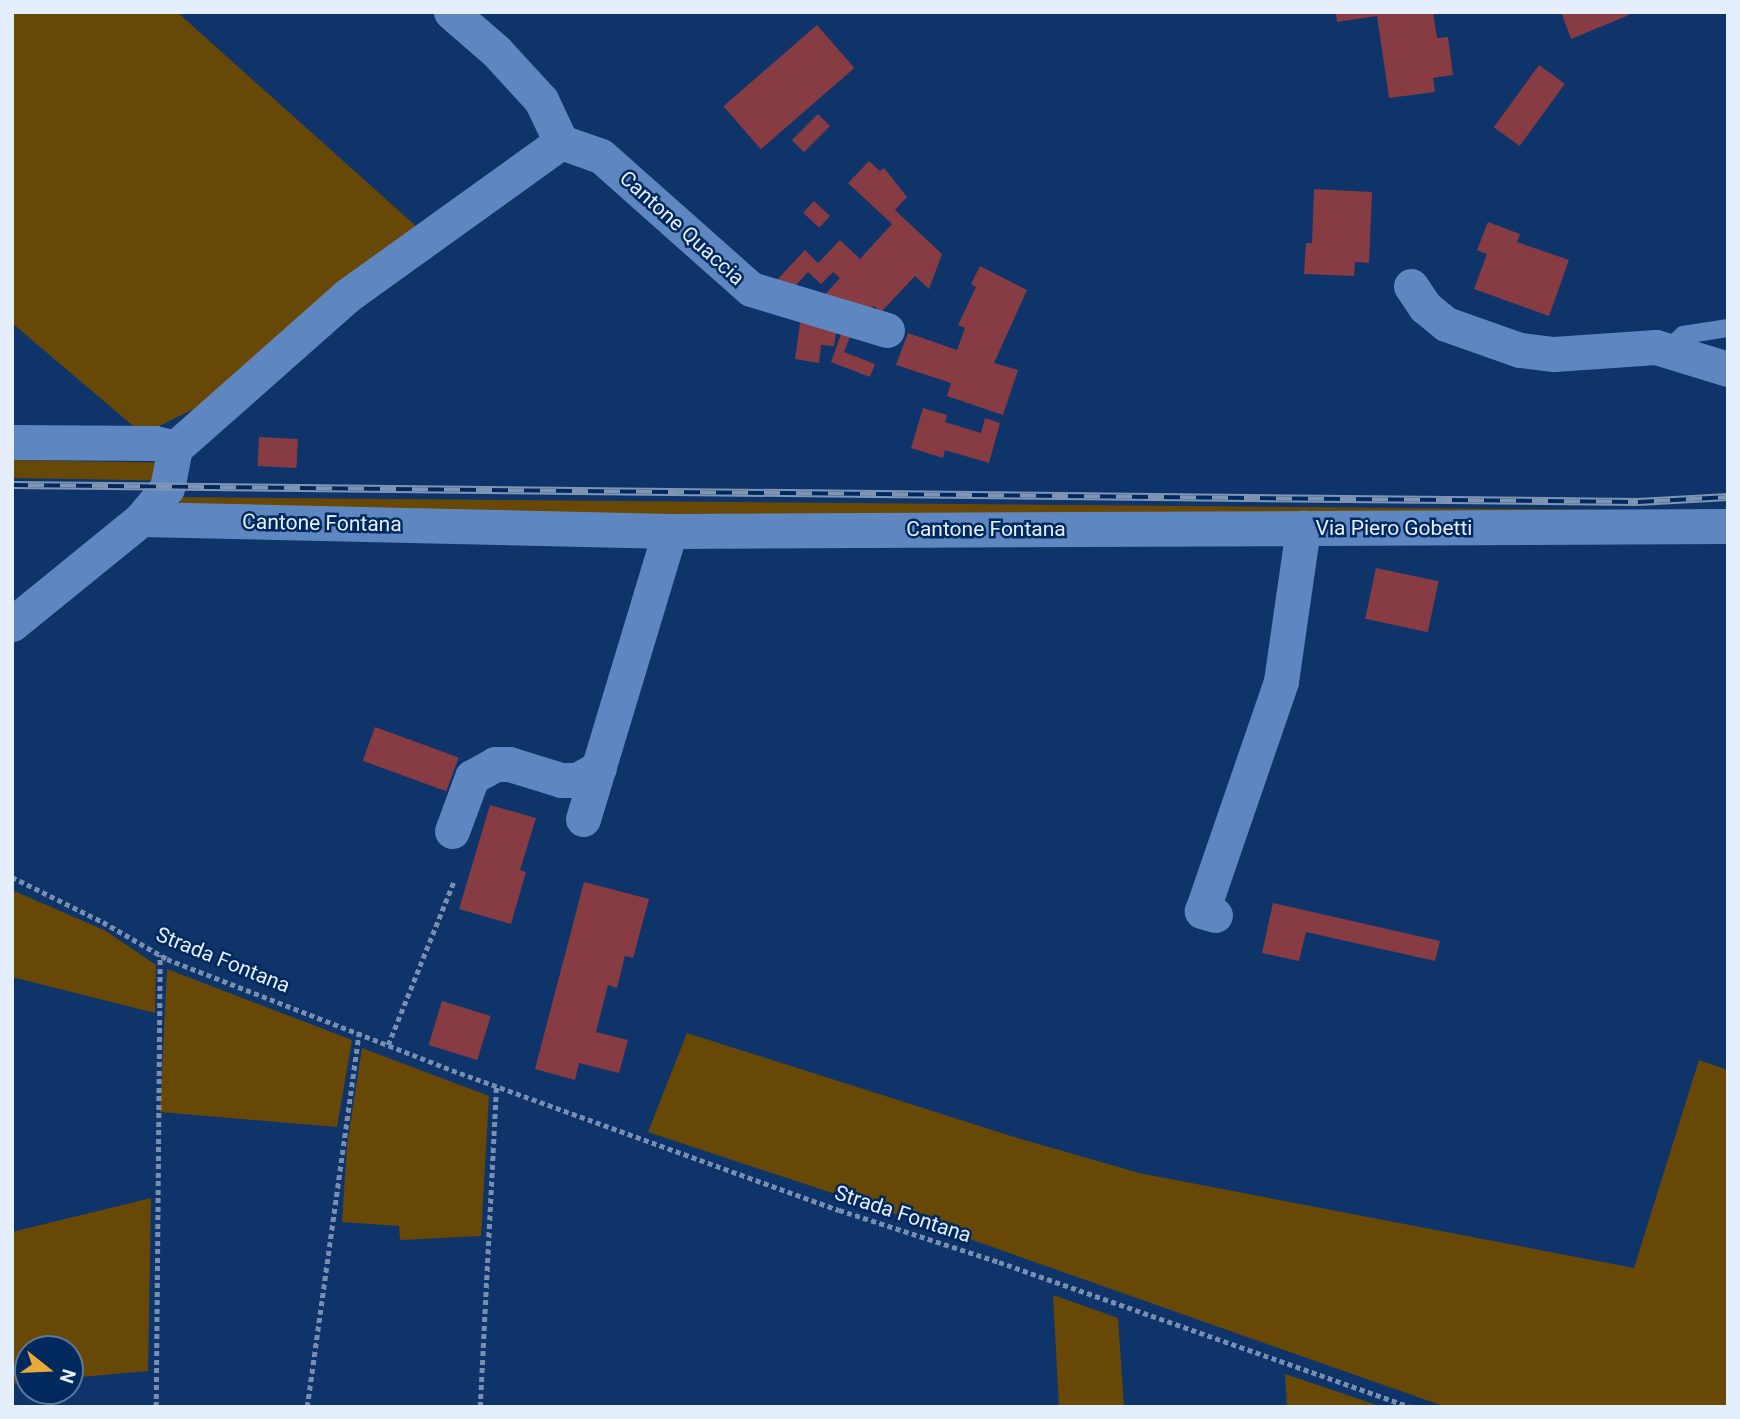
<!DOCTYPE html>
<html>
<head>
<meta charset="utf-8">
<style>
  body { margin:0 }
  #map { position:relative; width:1740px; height:1419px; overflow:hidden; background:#0e3469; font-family:Roboto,sans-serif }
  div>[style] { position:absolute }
  .green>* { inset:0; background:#684807; transform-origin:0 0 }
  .building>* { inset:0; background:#863c42; transform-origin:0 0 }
  .path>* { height:4.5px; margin-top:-2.25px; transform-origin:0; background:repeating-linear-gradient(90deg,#788fb1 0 5px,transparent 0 8.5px) }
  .lane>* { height:18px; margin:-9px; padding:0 9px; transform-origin:9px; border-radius:9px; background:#5e87c2 }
  .street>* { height:35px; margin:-17.5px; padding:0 17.5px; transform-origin:17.5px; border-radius:17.5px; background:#5e87c2 }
  .rail>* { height:8px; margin-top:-4px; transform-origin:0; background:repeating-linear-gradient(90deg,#02295d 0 16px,#7e95b5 0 32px); box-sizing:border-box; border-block:2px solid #7e95b5 }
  span { translate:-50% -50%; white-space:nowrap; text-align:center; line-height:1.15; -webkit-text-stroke:5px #02295d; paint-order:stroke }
  .street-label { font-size:21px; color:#e5eefb }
  .frame { position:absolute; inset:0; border:14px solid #e5eefb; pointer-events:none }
  .north { position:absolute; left:14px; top:1335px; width:70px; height:70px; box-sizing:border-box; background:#02295d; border:2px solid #5d789c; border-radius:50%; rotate:108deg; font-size:19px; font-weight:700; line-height:28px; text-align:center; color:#e5eefb }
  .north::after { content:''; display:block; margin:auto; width:24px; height:32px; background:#eaaa38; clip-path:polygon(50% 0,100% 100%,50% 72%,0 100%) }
</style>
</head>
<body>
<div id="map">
  <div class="green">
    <div style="clip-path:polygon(12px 12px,177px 12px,417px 227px,198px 407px,155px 428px,139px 431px,12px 323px)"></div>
    <div style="left:12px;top:460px;width:146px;height:18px;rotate:1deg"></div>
    <div style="clip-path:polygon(176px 497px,1633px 510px,719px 518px,183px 506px)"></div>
    <div style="clip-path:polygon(12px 890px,106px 931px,156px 965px,155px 1013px,12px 977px)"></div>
    <div style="clip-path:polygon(167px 969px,352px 1040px,337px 1127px,160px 1112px)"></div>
    <div style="clip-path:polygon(687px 1033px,1011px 1136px,1139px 1173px,1634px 1268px,1699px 1060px,1728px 1070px,1728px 1407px,1446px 1407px,944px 1230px,648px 1132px)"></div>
    <div style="clip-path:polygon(362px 1048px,489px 1096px,481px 1236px,400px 1240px,399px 1226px,342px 1222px,347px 1145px)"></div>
    <div style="clip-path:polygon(151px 1198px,148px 1371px,70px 1378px,70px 1349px,28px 1349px,28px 1382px,12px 1384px,12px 1232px)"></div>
    <div style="clip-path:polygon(1053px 1295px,1118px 1318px,1124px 1407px,1059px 1407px)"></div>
    <div style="clip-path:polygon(1285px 1374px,1359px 1399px,1382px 1407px,1287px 1407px)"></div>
  </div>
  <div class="building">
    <div style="clip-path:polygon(1336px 12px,1433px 12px,1437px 38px,1448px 37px,1453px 75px,1433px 78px,1435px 92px,1389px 98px,1377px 16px,1337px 22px)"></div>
    <div style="clip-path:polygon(1561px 12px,1628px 12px,1629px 15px,1571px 39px)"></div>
    <div style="left:817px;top:25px;width:57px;height:124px;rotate:49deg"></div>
    <div style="left:1539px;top:65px;width:32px;height:77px;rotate:36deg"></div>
    <div style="left:818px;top:114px;width:17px;height:37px;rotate:45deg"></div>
    <div style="clip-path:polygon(869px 161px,880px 171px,884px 168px,907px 197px,895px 210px,942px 254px,929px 289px,915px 276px,881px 312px,874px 306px,869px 312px,851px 308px,840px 297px,829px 309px,820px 300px,840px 278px,833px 272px,821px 284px,808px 272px,788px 294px,775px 282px,805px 250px,818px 263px,840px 240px,860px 259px,892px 224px,848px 183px)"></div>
    <div style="clip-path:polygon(1314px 189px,1372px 192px,1369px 263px,1355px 262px,1354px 276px,1304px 274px,1306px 243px,1312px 243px)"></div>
    <div style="left:814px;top:201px;width:22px;height:16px;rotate:43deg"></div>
    <div style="clip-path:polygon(1488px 222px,1520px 234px,1517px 242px,1569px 260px,1549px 316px,1474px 289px,1487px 254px,1477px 250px)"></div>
    <div style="clip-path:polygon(980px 266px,1027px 290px,994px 363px,1018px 370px,1003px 415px,947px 396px,951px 383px,896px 365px,908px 333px,957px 350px,965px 328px,958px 325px,976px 287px,971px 284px)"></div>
    <div style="clip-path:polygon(800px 323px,837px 327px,834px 346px,821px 345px,819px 363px,795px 359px)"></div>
    <div style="clip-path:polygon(841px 334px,850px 337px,844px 352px,875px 364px,870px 377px,831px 362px)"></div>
    <div style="clip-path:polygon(923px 408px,947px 415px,945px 422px,981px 433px,985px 418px,1000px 423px,989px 463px,945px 450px,943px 458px,911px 448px)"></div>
    <div style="left:259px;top:437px;width:39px;height:29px;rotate:3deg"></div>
    <div style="left:1376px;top:568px;width:64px;height:52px;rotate:12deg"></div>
    <div style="left:375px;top:727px;width:89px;height:36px;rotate:20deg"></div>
    <div style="clip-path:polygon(490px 805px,536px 818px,520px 870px,526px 872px,511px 924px,459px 909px)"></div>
    <div style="clip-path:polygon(584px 882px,649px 899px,633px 958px,625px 956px,617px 988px,608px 985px,596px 1032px,628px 1040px,619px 1073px,579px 1063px,575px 1080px,535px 1069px)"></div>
    <div style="clip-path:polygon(1273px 903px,1440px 941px,1435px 961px,1306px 932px,1299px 961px,1262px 953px)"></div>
    <div style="left:442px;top:1001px;width:51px;height:46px;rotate:17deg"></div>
  </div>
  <div class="path">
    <div style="left:12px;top:877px;width:102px;rotate:26.3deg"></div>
    <div style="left:103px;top:922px;width:74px;rotate:30deg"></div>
    <div style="left:167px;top:959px;width:314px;rotate:21.3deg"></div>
    <div style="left:460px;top:1073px;width:403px;rotate:19.9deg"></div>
    <div style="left:839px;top:1210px;width:168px;rotate:18deg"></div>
    <div style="left:999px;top:1262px;width:436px;rotate:19.4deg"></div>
    <div style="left:388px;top:1045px;width:177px;rotate:-68.1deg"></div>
    <div style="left:156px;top:1407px;width:452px;rotate:-89.5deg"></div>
    <div style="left:307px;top:1407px;width:379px;rotate:-82.1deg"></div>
    <div style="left:480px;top:1407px;width:320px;rotate:-87.1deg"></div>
  </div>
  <div class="lane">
    <div style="left:1667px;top:350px;width:22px;rotate:-43deg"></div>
    <div style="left:1683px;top:335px;width:46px;rotate:-8.8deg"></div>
  </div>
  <div class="street">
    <div style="left:451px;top:12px;width:60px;rotate:40.9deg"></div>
    <div style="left:496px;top:51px;width:67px;rotate:47.4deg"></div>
    <div style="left:541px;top:100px;width:47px;rotate:64.5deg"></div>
    <div style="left:561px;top:142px;width:42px;rotate:19.3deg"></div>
    <div style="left:601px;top:156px;width:200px;rotate:41.6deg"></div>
    <div style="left:751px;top:289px;width:142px;rotate:16.8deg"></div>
    <div style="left:1411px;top:286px;width:25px;rotate:56deg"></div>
    <div style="left:1425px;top:307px;width:27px;rotate:39deg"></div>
    <div style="left:1446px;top:324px;width:78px;rotate:19.4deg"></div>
    <div style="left:1520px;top:350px;width:34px;rotate:7deg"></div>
    <div style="left:1554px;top:354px;width:102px;rotate:-3.9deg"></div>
    <div style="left:1656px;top:347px;width:75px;rotate:17deg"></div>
    <div style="left:12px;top:442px;width:143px;rotate:0.4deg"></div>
    <div style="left:155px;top:443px;width:21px;rotate:14deg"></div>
    <div style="left:141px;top:519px;width:529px;rotate:1.3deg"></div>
    <div style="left:670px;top:531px;width:1058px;rotate:-0.27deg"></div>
    <div style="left:12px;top:624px;width:166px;rotate:-39.1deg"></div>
    <div style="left:141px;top:519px;width:40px;rotate:-50deg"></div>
    <div style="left:167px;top:488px;width:41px;rotate:-78.7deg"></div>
    <div style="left:175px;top:448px;width:231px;rotate:-41.5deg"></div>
    <div style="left:348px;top:295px;width:262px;rotate:-35.7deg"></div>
    <div style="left:583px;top:819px;width:301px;rotate:-73.2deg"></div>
    <div style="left:452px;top:831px;width:58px;rotate:-69.7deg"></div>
    <div style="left:472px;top:777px;width:26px;rotate:-29deg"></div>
    <div style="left:495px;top:764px;width:14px"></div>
    <div style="left:509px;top:764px;width:54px;rotate:17.1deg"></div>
    <div style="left:561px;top:780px;width:16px"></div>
    <div style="left:577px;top:780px;width:25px;rotate:-29deg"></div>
    <div style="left:1215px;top:915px;width:14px;rotate:-163deg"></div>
    <div style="left:1202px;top:911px;width:243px;rotate:-71deg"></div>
    <div style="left:1281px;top:681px;width:155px;rotate:-81.8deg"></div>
  </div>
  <div class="rail">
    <div style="left:12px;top:485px;width:1626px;rotate:0.6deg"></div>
    <div style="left:1638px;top:502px;width:90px;rotate:-3.2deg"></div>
  </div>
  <div class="street-label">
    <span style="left:682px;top:228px;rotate:42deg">Cantone Quaccia</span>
    <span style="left:322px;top:523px;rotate:1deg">Cantone Fontana</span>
    <span style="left:1394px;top:528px">Via Piero Gobetti</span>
    <span style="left:986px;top:529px">Cantone Fontana</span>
    <span style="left:223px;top:960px;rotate:22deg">Strada Fontana</span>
    <span style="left:903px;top:1214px;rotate:18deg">Strada Fontana</span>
  </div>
  <div class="frame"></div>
  <div class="north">N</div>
</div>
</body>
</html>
